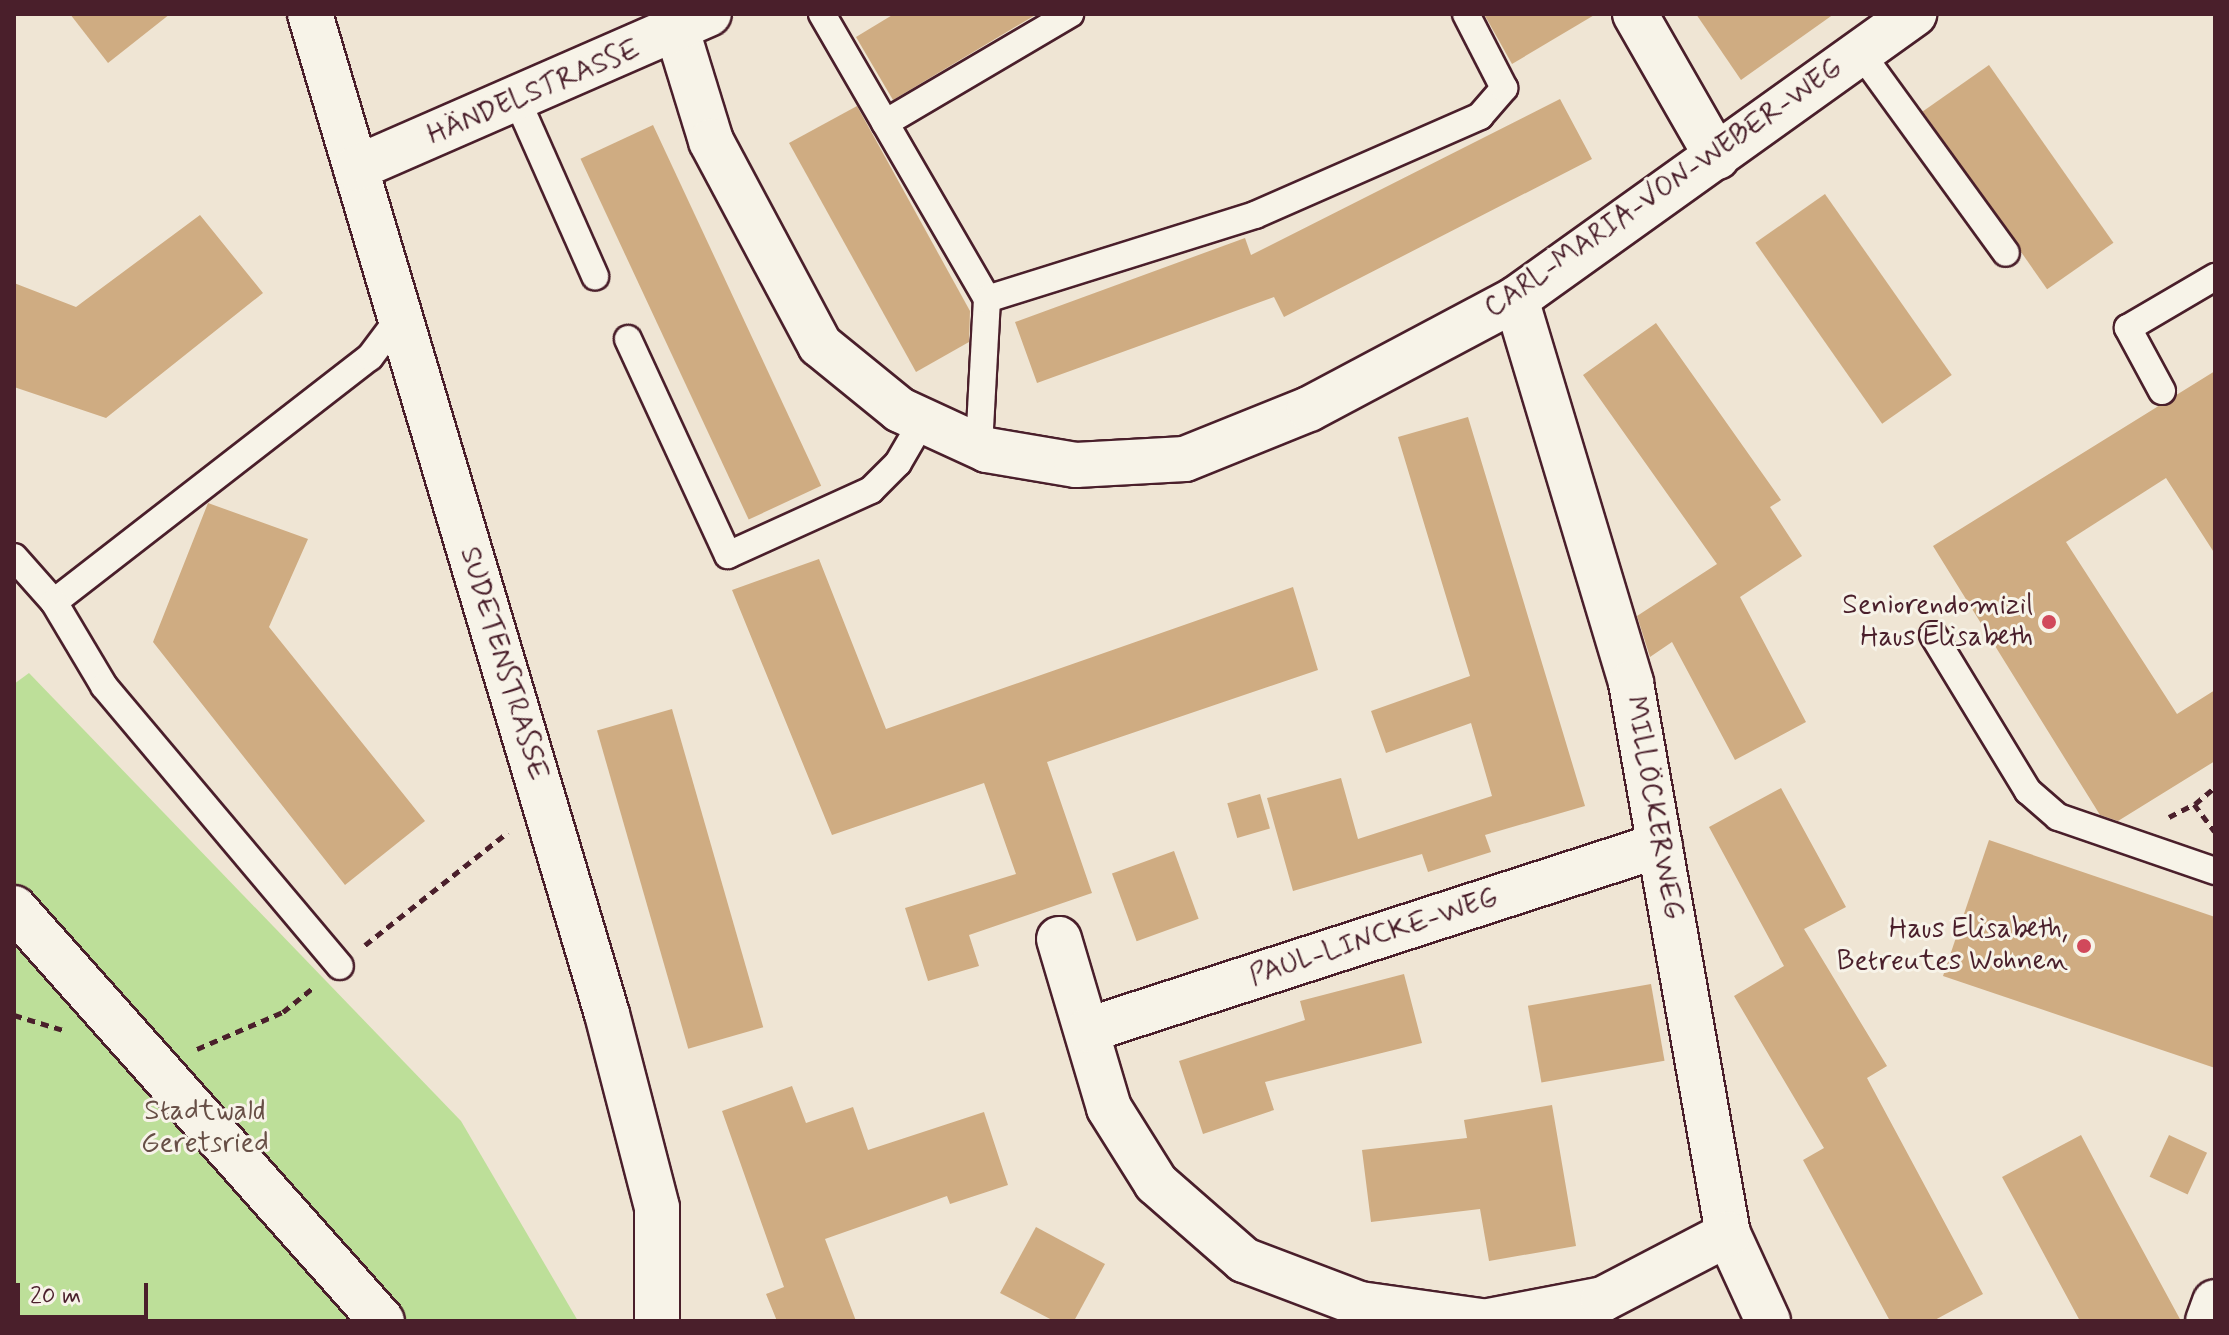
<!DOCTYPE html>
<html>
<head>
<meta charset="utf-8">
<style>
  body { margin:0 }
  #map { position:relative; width:2229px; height:1335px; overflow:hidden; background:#efe5d4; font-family:Mynerve,sans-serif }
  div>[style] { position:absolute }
  .green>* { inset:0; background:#bddf99 }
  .building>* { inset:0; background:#cfac82; transform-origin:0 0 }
  .path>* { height:5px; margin-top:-2.5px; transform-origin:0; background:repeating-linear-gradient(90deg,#4a1f2b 0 8px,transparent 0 14px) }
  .roads { filter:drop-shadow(2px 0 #4a1f2b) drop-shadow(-2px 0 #4a1f2b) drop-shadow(0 2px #4a1f2b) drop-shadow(0 -2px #4a1f2b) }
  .service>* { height:26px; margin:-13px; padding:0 13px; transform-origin:13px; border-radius:13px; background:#f7f3e8 }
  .minor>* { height:44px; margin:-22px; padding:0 22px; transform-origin:22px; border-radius:22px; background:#f7f3e8 }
  .secondary>* { height:44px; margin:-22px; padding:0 22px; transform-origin:22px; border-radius:22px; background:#f7f3e8 }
  .dots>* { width:22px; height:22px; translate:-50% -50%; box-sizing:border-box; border:4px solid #f7f3e8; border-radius:50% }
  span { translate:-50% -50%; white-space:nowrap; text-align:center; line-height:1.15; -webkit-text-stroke:6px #f7f3e8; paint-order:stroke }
  .street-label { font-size:28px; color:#4a1f2b }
  .poi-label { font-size:28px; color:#4a1f2b }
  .right { translate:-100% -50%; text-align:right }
  .park-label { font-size:28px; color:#674f46 }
  .frame { position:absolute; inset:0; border:16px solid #4a1f2b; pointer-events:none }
  .scale { position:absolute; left:16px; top:1283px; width:132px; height:36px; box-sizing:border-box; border:4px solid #4a1f2b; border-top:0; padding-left:10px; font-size:24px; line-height:28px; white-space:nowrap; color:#4a1f2b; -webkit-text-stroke:6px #f7f3e8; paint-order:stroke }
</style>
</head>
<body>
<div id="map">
  <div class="green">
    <div style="clip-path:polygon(29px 673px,461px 1121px,578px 1321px,14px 1321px,14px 684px)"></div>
  </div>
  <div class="building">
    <div style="clip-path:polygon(70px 14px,170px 14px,108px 63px)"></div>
    <div style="clip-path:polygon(894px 14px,1037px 14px,893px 100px,856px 37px)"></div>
    <div style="clip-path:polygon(1484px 14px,1596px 14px,1512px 64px)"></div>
    <div style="clip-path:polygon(1696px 14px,1834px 14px,1741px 80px)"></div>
    <div style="left:1989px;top:65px;width:217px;height:81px;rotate:55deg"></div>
    <div style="clip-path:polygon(1560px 99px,1592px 159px,1284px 317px,1274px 297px,1037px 383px,1015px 322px,1245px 238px,1251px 255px)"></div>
    <div style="clip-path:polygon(857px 106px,970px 311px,969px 342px,916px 372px,789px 143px)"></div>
    <div style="left:653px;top:125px;width:398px;height:80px;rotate:65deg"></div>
    <div style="left:1825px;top:194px;width:221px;height:85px;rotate:55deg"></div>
    <div style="clip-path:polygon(200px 215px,263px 293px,106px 418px,14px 387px,14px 283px,76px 307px)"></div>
    <div style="clip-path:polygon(1656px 323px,1781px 500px,1770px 507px,1802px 556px,1740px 597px,1806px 722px,1735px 760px,1672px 642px,1650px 657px,1637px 616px,1717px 564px,1583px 375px)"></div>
    <div style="clip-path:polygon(2215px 371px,2215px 554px,2166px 478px,2066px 542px,2177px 714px,2215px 690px,2215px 761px,2118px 821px,2100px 815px,1933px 546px)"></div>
    <div style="clip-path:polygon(1468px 417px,1585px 806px,1485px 835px,1491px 852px,1428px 872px,1422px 854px,1293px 891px,1267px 798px,1341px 778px,1358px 839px,1492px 796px,1471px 723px,1386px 753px,1371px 711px,1470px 676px,1398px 437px)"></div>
    <div style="clip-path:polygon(208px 503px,308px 539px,269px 627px,425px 821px,345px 885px,153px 642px)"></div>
    <div style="clip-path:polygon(819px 559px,886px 729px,1293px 587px,1318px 670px,1047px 762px,1092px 893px,969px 935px,979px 966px,928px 981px,905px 908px,1016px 874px,984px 783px,832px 835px,732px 590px)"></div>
    <div style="left:672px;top:709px;width:331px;height:78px;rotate:74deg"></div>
    <div style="clip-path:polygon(1781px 788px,1846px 907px,1804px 929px,1887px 1066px,1867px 1078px,1983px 1294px,1933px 1321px,1890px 1321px,1803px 1160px,1824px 1148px,1734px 996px,1784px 966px,1709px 827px)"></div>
    <div style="left:1260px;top:794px;width:36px;height:34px;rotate:74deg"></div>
    <div style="clip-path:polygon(1989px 840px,2215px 917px,2215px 1068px,1943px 976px)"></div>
    <div style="left:1174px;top:851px;width:72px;height:66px;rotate:70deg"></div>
    <div style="clip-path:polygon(1404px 974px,1422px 1043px,1265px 1082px,1274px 1110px,1203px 1134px,1179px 1061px,1305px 1020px,1300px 1001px)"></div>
    <div style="left:1651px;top:984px;width:78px;height:125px;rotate:80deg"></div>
    <div style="clip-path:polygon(792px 1086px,806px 1123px,853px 1107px,868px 1150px,984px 1112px,1008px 1185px,950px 1204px,947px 1196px,825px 1239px,856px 1321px,777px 1321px,766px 1294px,784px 1287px,722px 1111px)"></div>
    <div style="clip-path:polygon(1552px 1105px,1576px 1246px,1489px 1261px,1480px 1209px,1371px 1222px,1362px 1150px,1467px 1138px,1464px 1120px)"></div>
    <div style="clip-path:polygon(2081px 1135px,2117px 1203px,2181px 1321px,2080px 1321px,2019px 1208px,2002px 1177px)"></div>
    <div style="left:2169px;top:1135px;width:42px;height:46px;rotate:25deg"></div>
    <div style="clip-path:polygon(1036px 1227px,1105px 1264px,1074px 1321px,1054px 1321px,1000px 1293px)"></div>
  </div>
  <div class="path">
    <div style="left:2195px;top:804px;width:26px;rotate:-40deg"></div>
    <div style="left:2169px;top:817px;width:28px;rotate:-27deg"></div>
    <div style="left:2194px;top:804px;width:34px;rotate:53deg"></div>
    <div style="left:365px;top:945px;width:182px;rotate:-38.3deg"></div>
    <div style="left:14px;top:1015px;width:51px;rotate:17deg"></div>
    <div style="left:197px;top:1049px;width:94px;rotate:-23.3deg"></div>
    <div style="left:283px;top:1012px;width:40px;rotate:-39deg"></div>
  </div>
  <div class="roads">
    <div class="service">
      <div style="left:822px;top:14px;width:329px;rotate:59.9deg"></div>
      <div style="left:987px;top:299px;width:147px;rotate:93.1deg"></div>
      <div style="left:1860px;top:52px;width:248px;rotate:54deg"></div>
      <div style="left:517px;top:100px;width:193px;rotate:66.1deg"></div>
      <div style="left:885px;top:123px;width:215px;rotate:-30.5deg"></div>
      <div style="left:987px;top:299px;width:281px;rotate:-17.4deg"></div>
      <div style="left:1255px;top:215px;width:246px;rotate:-23.7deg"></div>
      <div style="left:1480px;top:116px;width:37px;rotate:-49deg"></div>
      <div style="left:1504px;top:88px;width:83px;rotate:-117.2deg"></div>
      <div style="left:628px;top:339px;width:238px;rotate:65.2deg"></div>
      <div style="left:728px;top:555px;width:157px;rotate:-24.4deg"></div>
      <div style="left:871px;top:490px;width:38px;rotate:-45deg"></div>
      <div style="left:898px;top:463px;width:50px;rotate:-59.8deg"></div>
      <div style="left:2162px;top:391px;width:72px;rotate:-118.4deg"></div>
      <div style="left:2128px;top:328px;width:101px;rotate:-30.4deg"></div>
      <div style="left:14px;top:557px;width:60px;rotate:48.4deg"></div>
      <div style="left:54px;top:602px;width:400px;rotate:-37.8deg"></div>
      <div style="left:370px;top:357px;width:50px;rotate:-53.1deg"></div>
      <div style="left:54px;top:602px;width:98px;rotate:59.2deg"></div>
      <div style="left:104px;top:686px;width:366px;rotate:49.9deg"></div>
      <div style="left:1933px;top:635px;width:183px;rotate:58.7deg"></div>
      <div style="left:2028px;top:791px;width:40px;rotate:41deg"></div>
      <div style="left:2058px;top:817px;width:166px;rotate:19deg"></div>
    </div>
    <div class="minor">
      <div style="left:310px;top:14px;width:1043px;rotate:73.46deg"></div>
      <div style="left:607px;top:1014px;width:200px;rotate:75.5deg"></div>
      <div style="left:657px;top:1208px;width:113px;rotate:90deg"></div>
      <div style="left:672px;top:14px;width:133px;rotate:72.9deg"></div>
      <div style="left:711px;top:141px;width:231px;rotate:61.9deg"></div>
      <div style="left:820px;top:345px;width:103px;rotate:39.1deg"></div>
      <div style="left:900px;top:410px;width:96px;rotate:24.7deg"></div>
      <div style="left:987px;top:450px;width:90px;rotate:9.6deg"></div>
      <div style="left:1076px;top:465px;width:109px;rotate:-3.2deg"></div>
      <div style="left:1185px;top:459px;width:134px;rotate:-22deg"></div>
      <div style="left:1309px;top:409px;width:234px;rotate:-28deg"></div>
      <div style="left:1516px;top:299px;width:490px;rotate:-35.6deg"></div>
      <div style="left:1635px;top:14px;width:165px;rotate:60.2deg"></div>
      <div style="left:356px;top:168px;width:385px;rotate:-23.6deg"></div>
      <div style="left:1516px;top:299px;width:401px;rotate:73.3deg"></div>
      <div style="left:1631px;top:683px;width:559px;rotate:80.02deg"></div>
      <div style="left:1728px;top:1234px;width:96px;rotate:65.3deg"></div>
      <div style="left:1059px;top:939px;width:176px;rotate:73.5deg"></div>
      <div style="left:1109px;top:1108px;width:89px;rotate:57.9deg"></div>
      <div style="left:1156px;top:1183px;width:117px;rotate:41.2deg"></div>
      <div style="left:1244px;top:1260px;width:124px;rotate:20.8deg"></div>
      <div style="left:1360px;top:1304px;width:122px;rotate:8deg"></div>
      <div style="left:1088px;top:1030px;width:601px;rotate:-17.92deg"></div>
      <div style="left:1488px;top:1321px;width:117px;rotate:-10.8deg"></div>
      <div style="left:1603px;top:1299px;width:141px;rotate:-27.5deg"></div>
      <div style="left:2208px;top:1321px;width:20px;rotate:-70deg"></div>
    </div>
    <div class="secondary">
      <div style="left:14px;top:908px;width:553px;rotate:48.3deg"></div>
    </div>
  </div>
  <div class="dots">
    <div style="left:2049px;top:622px;background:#d1495b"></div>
    <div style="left:2084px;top:946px;background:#d1495b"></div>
  </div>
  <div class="street-label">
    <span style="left:534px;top:93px;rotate:-23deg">HÄNDELSTRASSE</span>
    <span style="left:1664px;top:189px;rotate:-35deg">CARL-MARIA-VON-WEBER-WEG</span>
    <span style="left:503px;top:664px;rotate:73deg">SUDETENSTRASSE</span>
    <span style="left:1653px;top:808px;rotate:80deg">MILLÖCKERWEG</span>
    <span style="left:1374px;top:938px;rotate:-18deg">PAUL-LINCKE-WEG</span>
  </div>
  <div class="poi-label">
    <span class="right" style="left:2033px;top:622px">Seniorendomizil<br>Haus Elisabeth</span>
    <span class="right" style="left:2068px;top:946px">Haus Elisabeth,<br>Betreutes Wohnen</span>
  </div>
  <div class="park-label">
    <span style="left:205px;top:1128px">Stadtwald<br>Geretsried</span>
  </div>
  <div class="frame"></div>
  <div class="scale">20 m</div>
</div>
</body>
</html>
